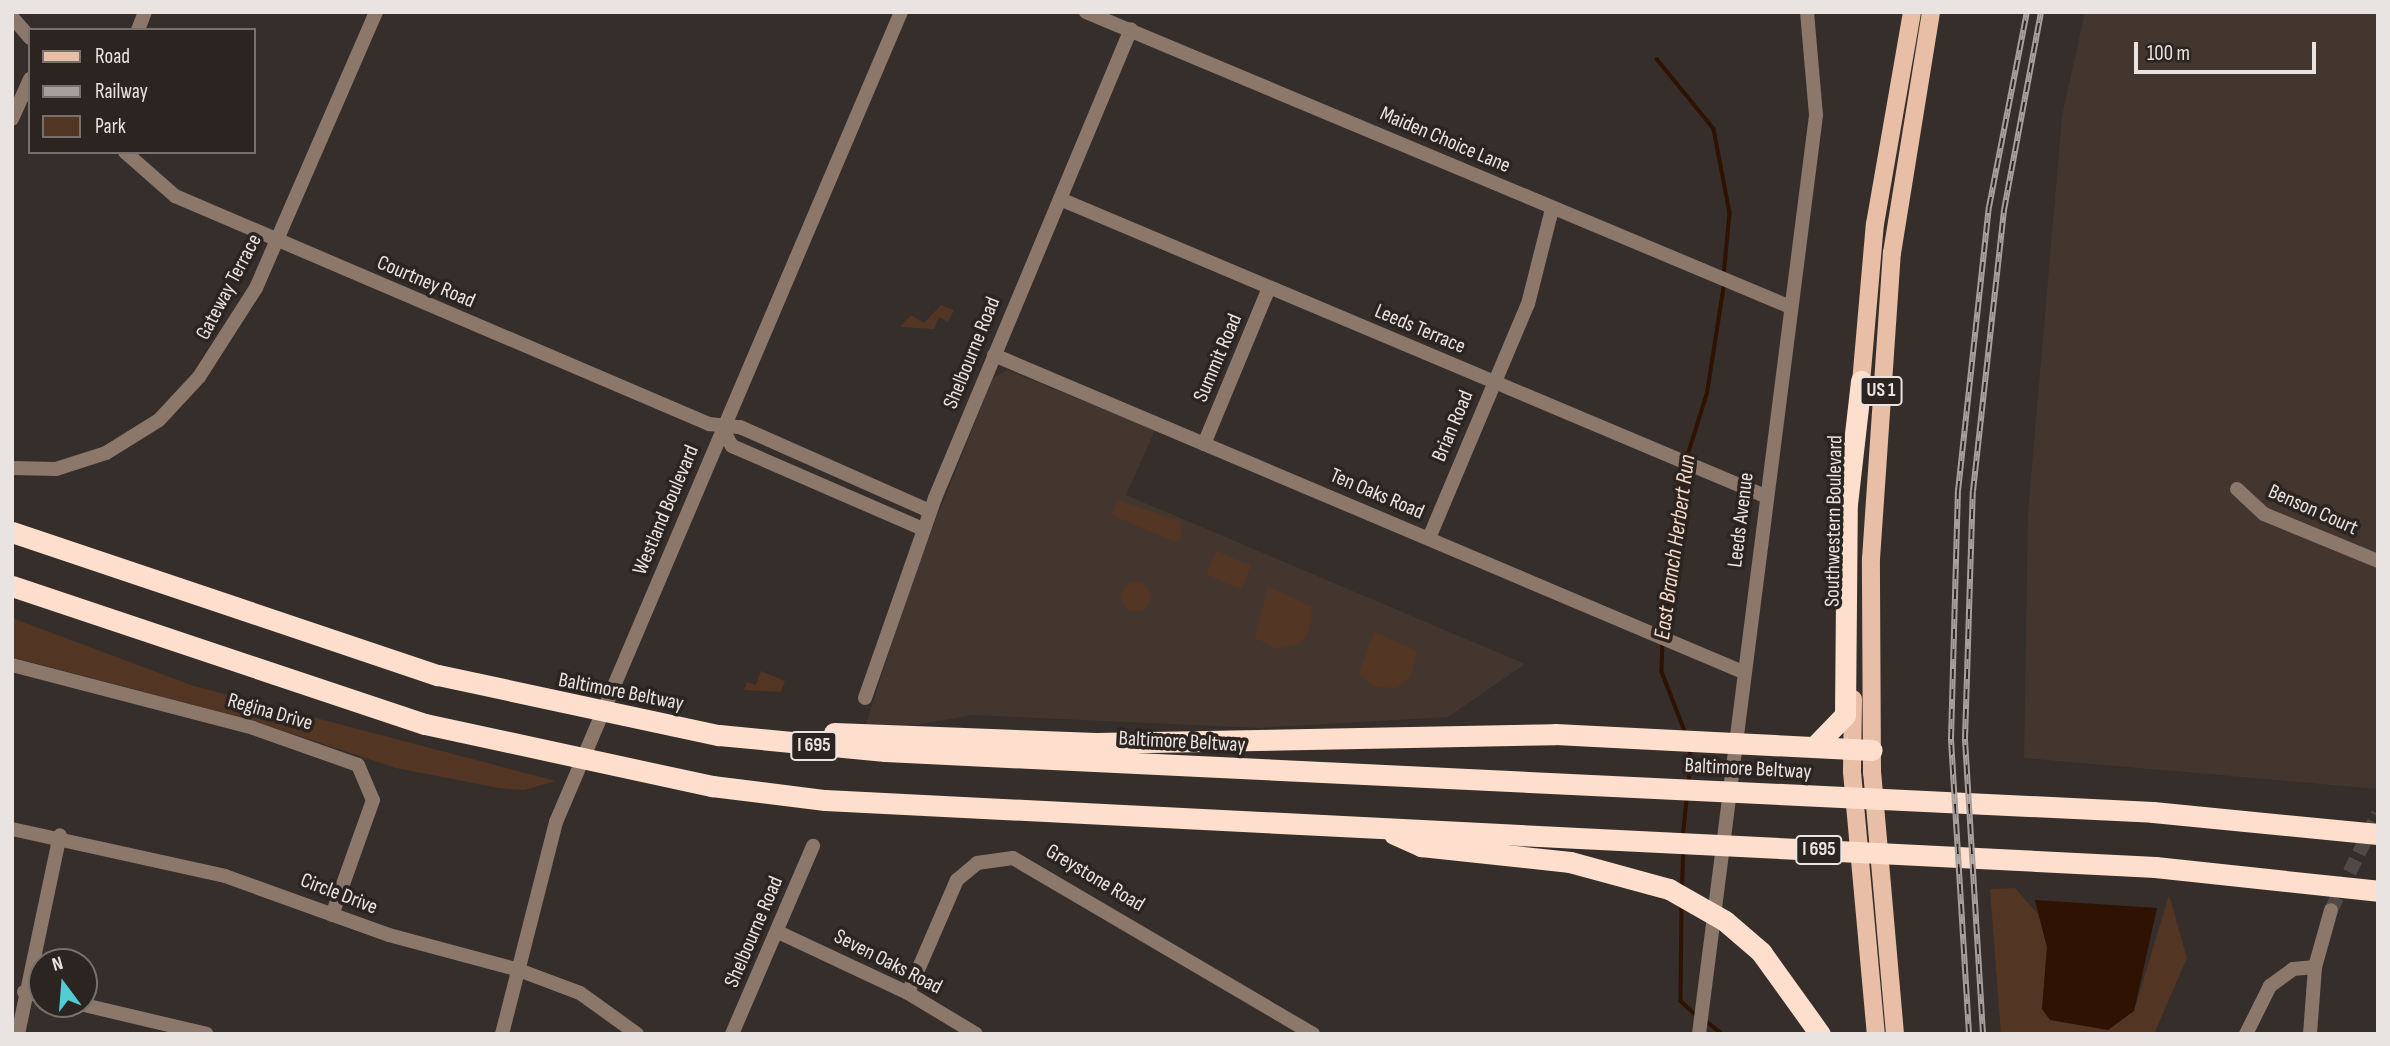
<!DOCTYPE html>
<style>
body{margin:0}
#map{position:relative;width:2390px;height:1046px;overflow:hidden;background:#352e2a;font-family:"Sofia Sans Condensed",sans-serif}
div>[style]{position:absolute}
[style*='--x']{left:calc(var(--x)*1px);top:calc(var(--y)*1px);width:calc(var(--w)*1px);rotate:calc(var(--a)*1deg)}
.built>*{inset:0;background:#43362f}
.green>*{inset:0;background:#533524;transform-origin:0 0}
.round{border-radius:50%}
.water>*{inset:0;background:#2f1201}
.stream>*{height:3.5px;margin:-1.75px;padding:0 1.75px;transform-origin:1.75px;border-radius:1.75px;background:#2f1201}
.tertiary-tunnel>*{height:14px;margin-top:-7px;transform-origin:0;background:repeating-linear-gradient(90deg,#504945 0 14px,transparent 0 21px)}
.minor>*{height:14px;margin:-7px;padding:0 7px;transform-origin:7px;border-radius:7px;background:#8c776b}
.tertiary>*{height:14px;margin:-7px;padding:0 7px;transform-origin:7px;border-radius:7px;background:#8c776b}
.primary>*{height:18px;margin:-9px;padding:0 9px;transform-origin:9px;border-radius:9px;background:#e9bea6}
.motorway>*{height:21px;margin:-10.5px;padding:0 10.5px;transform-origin:10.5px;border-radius:10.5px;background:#fedfce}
.rail>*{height:6px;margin-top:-3px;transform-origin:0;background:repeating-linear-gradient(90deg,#2b2420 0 10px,#a6a09d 0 20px);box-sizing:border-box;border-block:2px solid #a6a09d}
span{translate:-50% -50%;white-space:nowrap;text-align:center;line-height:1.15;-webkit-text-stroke:7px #2b2420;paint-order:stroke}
.shield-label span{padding:2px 5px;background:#2b2420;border:2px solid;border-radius:5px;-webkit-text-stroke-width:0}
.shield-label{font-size:19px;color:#e9e4e1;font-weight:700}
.street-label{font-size:21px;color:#e9e4e1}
.water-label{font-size:23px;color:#f6d9c8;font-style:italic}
.frame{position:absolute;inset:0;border:14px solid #e9e4e1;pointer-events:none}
.legend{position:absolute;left:28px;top:28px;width:228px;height:126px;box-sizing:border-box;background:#2b2420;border:2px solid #77716d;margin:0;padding:9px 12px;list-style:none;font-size:21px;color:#e9e4e1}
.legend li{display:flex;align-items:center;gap:14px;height:35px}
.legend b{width:35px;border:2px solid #77716d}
.north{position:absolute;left:28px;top:948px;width:70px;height:70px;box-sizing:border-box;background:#2b2420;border:2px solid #77716d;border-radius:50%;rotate:344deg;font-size:19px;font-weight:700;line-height:28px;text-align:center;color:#e9e4e1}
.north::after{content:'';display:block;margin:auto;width:24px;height:32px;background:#51ccd3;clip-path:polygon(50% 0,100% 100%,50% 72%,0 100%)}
.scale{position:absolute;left:2134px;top:42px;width:182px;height:32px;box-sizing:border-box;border:4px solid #e9e4e1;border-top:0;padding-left:9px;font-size:21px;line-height:24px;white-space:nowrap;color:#e9e4e1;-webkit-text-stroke:5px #2b2420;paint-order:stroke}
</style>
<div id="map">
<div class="built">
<div style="clip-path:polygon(2085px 12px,2378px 12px,2378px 789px,2024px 758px,2028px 512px,2062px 116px)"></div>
<div style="clip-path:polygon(1007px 370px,1155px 430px,1126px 495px,1525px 664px,1448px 717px,1259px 728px,972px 715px,916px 725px,866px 724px,915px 571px,993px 378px)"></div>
</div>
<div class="green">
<div style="clip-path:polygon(941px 305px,954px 310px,948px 322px,939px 317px,934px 329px,900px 327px,911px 315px,924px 323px)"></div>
<div style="clip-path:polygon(1118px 500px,1180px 521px,1182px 537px,1175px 542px,1111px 515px)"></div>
<div style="left:1216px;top:551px;width:38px;height:26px;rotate:22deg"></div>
<div class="round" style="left:1121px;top:582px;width:30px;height:30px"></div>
<div style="clip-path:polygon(1268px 586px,1312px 607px,1310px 630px,1300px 643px,1277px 649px,1255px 638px)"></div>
<div style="clip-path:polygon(12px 618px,194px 686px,556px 781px,524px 790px,499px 788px,396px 768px,251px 720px,12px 657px)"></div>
<div style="clip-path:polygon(1374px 632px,1417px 651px,1411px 675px,1397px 688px,1375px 687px,1358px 674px)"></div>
<div style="clip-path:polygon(761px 671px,785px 681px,781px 692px,744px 690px,747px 682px,756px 685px)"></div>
<div style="clip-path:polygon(2015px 888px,2038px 914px,2047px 947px,2042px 1009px,2134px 1011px,2169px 895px,2187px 958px,2154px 1034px,2001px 1034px,1990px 889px)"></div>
</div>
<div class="water">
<div style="clip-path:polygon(2035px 900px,2157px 908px,2134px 1011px,2108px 1030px,2050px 1020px,2042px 1009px,2047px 947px)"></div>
</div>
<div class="stream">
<div style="--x:1657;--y:59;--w:90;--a:50.8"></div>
<div style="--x:1714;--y:129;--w:86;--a:79.2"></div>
<div style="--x:1730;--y:213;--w:63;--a:95.4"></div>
<div style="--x:1687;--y:457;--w:67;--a:-72.6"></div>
<div style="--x:1707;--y:393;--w:110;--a:-81.1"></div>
<div style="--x:1664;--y:634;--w:167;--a:-82.5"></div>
<div style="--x:1663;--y:641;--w:31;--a:92"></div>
<div style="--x:1662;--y:672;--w:66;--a:68.8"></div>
<div style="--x:1689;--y:782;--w:34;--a:-88"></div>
<div style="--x:1683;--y:834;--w:37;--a:-84"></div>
<div style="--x:1682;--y:887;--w:38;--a:-88"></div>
<div style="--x:1682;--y:905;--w:96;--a:90.6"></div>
<div style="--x:1681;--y:1001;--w:23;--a:43"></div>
<div style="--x:1705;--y:1020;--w:22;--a:39"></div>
</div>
<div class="tertiary-tunnel">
<div style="--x:2331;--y:910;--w:107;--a:-63.9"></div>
</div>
<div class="minor">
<div style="--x:12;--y:17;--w:28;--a:49"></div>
<div style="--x:138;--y:30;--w:19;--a:-69"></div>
<div style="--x:12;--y:119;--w:44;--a:-65.8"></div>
<div style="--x:125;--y:152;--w:67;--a:41.3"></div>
<div style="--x:175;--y:196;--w:581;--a:23.12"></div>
<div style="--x:709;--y:424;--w:31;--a:6"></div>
<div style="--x:740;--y:427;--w:208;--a:23.9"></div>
<div style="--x:1060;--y:199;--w:765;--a:22.84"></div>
<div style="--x:994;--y:355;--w:813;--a:22.94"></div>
<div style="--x:723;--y:430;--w:18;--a:61"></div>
<div style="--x:732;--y:446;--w:208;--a:23.5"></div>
<div style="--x:1204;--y:444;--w:169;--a:-67.4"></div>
<div style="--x:12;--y:468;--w:44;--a:1.3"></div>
<div style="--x:56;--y:469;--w:52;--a:-17.7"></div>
<div style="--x:106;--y:453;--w:62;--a:-31.9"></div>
<div style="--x:159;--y:420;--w:59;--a:-47.1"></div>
<div style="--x:199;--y:377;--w:106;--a:-57.4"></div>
<div style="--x:256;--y:288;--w:301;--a:-66.5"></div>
<div style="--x:2237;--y:489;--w:37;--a:43"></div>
<div style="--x:2264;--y:514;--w:123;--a:22.4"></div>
<div style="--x:1429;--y:538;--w:254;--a:-67.1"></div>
<div style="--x:1528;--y:304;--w:98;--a:-75.8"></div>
<div style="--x:12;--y:665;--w:249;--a:14.6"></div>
<div style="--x:253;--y:728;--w:111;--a:19.4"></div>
<div style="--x:358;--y:765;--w:38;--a:67"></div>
<div style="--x:373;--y:800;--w:122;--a:109.6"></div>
<div style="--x:865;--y:698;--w:212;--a:-70.7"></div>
<div style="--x:935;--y:498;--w:508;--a:-67.32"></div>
<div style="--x:12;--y:829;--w:218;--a:12.4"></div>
<div style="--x:225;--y:876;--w:174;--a:19.8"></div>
<div style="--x:389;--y:935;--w:131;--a:15"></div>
<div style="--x:516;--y:969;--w:68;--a:20.6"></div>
<div style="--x:580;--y:993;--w:70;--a:35.7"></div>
<div style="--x:778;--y:932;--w:144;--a:25.1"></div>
<div style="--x:908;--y:993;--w:79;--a:31.1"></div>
<div style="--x:24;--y:992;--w:18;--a:13"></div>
<div style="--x:908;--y:993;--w:123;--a:-66.6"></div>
<div style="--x:957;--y:880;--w:26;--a:-40"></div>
<div style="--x:977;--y:863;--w:36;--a:-8"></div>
<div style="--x:1013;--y:858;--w:348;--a:30.4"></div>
<div style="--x:80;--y:1004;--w:130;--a:13.3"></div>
<div style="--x:18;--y:1034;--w:203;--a:-78.1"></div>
<div style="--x:732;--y:1034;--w:205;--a:-66.7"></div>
<div style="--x:2246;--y:1034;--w:54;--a:-63.4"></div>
<div style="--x:2270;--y:986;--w:29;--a:-36"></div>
<div style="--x:2293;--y:969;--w:22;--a:-5"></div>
</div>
<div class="tertiary">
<div style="--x:1086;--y:12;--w:761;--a:22.72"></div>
<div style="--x:502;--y:1034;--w:219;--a:-75.7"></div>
<div style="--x:556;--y:822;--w:880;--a:-66.93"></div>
<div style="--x:1699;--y:1034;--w:926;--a:-82.74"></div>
<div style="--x:1816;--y:115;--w:103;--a:-95"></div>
<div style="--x:2310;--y:1034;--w:67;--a:-85.7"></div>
<div style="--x:2315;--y:967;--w:59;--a:-74.3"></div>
</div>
<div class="primary">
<div style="--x:1860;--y:394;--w:171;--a:-85"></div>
<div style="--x:1875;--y:224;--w:215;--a:-80.1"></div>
<div style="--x:1853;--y:699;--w:73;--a:90.8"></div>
<div style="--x:1852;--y:772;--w:263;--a:84.8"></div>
<div style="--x:1895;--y:1034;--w:262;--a:-95"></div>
<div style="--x:1872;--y:773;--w:214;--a:-90.3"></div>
<div style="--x:1871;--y:559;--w:307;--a:-86.1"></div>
<div style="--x:1892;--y:253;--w:244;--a:-80.8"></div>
</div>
<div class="motorway">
<div style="--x:12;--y:532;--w:449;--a:18.6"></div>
<div style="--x:438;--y:675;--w:287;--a:12.1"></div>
<div style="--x:719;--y:735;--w:167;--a:5.5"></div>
<div style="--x:885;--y:751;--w:1269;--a:2.75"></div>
<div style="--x:2153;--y:812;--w:226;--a:5.6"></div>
<div style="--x:12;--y:586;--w:435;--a:18.5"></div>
<div style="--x:425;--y:724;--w:294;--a:12.2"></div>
<div style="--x:712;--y:786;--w:114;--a:7.1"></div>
<div style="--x:825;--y:800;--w:1332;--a:2.88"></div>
<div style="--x:2155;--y:867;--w:224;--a:6.1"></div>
<div style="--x:834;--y:733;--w:262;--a:2.2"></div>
<div style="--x:1096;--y:743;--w:459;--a:-1.1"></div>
<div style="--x:1555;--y:734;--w:317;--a:2.9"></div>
<div style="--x:1815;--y:746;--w:43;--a:-45.9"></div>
<div style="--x:1845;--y:715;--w:211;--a:-89.5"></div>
<div style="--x:1847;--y:504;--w:124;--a:-83.5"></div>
<div style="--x:1394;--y:834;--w:30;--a:24"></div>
<div style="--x:1421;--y:846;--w:150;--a:6.1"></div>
<div style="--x:1570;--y:862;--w:103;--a:15.3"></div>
<div style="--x:1669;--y:889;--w:64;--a:29.7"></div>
<div style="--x:1725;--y:921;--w:48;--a:40.7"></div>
<div style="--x:1761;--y:952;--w:101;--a:54.3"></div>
</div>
<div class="rail">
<div style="--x:1969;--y:1034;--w:296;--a:-93.5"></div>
<div style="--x:1951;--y:739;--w:248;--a:-88.4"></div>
<div style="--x:1958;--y:491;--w:286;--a:-83.8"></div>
<div style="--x:1989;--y:207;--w:199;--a:-79"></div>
<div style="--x:1983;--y:1034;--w:296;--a:-93.5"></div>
<div style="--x:1965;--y:739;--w:248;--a:-88.2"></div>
<div style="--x:1973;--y:491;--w:283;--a:-83.7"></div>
<div style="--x:2004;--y:210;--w:201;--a:-79.4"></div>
</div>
<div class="shield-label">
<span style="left:1881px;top:391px">US 1</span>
<span style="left:814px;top:746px">I 695</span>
<span style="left:1819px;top:850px">I 695</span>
</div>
<div class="street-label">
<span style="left:1445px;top:140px;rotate:23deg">Maiden Choice Lane</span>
<span style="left:426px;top:282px;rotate:23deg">Courtney Road</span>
<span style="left:229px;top:287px;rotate:-62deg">Gateway Terrace</span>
<span style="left:1420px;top:329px;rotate:23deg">Leeds Terrace</span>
<span style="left:972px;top:353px;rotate:-68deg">Shelbourne Road</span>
<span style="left:1218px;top:358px;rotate:-67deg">Summit Road</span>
<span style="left:1453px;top:426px;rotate:-67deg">Brian Road</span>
<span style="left:1377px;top:494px;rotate:23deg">Ten Oaks Road</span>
<span style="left:666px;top:510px;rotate:-67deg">Westland Boulevard</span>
<span style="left:2313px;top:510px;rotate:24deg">Benson Court</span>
<span style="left:1741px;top:520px;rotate:-83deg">Leeds Avenue</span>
<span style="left:1834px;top:521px;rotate:-89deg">Southwestern Boulevard</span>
<span style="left:621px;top:692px;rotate:11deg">Baltimore Beltway</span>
<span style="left:270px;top:712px;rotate:16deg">Regina Drive</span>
<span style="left:1182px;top:742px;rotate:3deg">Baltimore Beltway</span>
<span style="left:1748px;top:769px;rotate:3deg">Baltimore Beltway</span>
<span style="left:1095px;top:878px;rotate:31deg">Greystone Road</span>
<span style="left:339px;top:894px;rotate:21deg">Circle Drive</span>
<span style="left:754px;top:932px;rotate:-67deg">Shelbourne Road</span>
<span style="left:888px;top:962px;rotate:27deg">Seven Oaks Road</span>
</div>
<div class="water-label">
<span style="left:1675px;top:547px;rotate:-82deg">East Branch Herbert Run</span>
</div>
<div class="frame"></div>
<ul class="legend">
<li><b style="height:9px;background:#e9bea6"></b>Road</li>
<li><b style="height:9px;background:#a6a09d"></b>Railway</li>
<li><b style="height:19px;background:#533524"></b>Park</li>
</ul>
<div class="north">N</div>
<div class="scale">100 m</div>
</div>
